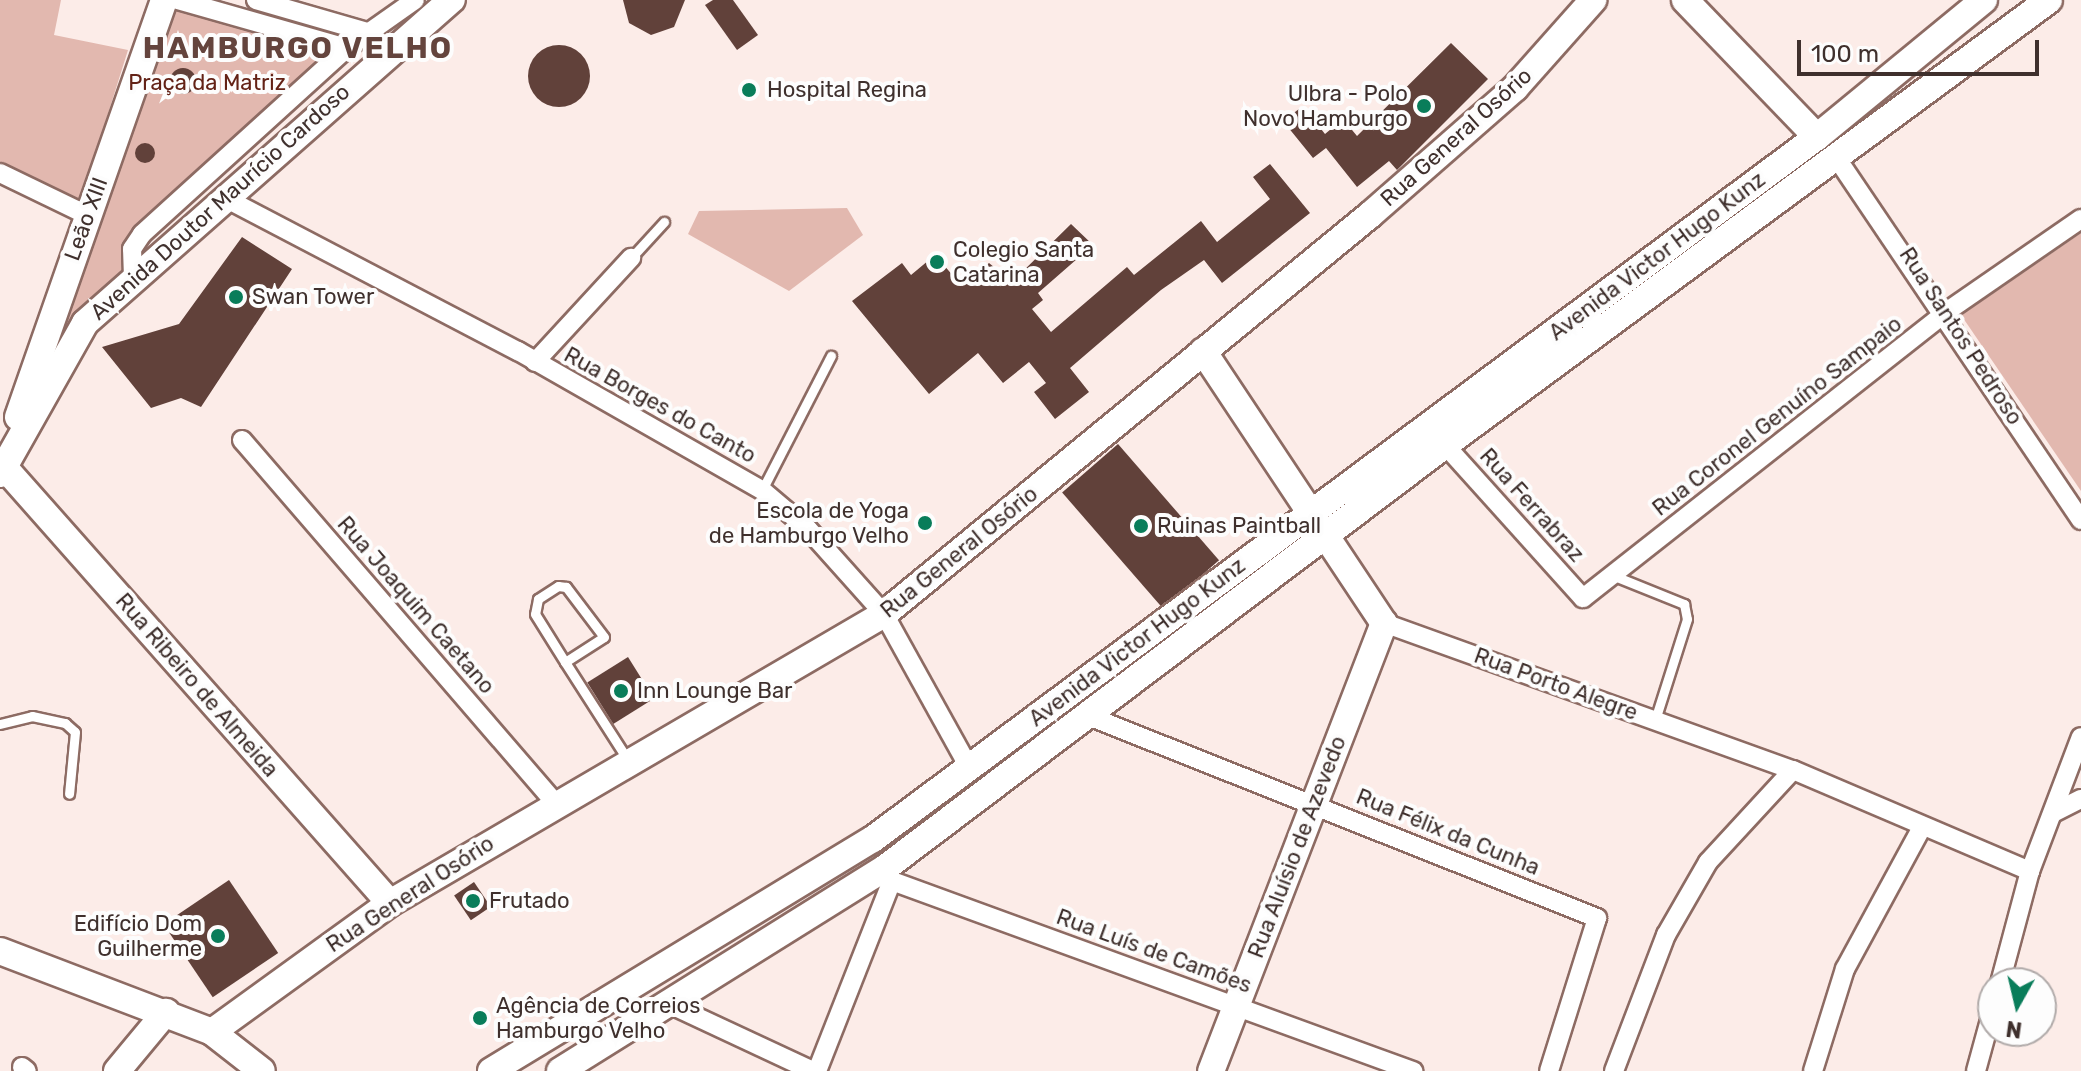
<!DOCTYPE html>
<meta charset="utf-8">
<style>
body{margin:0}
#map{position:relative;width:2081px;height:1071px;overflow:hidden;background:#fcece8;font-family:Rubik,sans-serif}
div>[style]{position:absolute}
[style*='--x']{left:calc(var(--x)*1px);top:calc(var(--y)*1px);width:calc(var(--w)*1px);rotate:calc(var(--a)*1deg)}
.green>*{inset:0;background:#e2b8af}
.building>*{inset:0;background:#61413a;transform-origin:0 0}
.round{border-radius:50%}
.roads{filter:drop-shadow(2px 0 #8d6b63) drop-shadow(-2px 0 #8d6b63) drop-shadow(0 2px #8d6b63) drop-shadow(0 -2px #8d6b63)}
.lane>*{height:9px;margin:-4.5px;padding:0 4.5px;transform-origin:4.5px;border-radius:4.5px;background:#fff}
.street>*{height:18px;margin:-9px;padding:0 9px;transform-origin:9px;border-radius:9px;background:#fff}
.secondary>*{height:26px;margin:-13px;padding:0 13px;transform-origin:13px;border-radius:13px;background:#fff}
.dots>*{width:22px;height:22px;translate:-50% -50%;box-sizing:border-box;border:4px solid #fdfdfd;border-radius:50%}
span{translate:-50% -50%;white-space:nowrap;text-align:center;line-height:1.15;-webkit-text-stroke:8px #fdfdfd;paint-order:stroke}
.park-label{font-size:22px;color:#632216}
.poi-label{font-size:22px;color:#3f302d}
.left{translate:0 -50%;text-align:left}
.right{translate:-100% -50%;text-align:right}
.street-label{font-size:22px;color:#3f302d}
.district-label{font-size:30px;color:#64443d;font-weight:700;letter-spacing:2px}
.north{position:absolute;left:1977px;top:967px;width:80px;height:80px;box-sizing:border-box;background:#fdfdfd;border:2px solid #b1abaa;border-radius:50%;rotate:188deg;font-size:22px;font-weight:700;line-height:32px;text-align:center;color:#3f302d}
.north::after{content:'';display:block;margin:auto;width:28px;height:36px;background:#097d5a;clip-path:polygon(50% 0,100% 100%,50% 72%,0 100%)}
.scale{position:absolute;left:1797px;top:40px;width:242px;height:36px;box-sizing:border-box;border:4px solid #3f302d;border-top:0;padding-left:10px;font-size:24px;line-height:28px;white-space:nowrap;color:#3f302d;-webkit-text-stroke:6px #fdfdfd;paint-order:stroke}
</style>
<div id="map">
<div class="green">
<div style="clip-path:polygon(0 0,61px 0,54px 35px,128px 50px,80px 203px,0 164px)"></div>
<div style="clip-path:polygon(167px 2px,339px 50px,140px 232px,131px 277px,48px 355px)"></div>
<div style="clip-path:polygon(847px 208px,863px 235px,789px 291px,688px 234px,699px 211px)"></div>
<div style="clip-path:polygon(2081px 233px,2081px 491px,1961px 315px)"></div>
</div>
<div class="building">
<div style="clip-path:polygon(623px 0,685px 0,674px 27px,651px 35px,629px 23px)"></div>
<div style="clip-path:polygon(713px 0,733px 0,758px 35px,737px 50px,705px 5px)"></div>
<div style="clip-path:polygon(1451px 43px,1488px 79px,1397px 170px,1389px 161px,1357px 187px,1326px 148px,1313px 158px,1283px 121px,1303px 106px,1325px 134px,1343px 119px,1357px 136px)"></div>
<div class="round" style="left:528px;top:45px;width:62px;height:62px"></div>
<div class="round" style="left:170px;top:68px;width:26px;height:26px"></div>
<div class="round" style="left:135px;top:143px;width:20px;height:20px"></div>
<div style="clip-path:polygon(1270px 164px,1310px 213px,1222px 283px,1204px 260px,1161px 290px,1070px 368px,1089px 392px,1055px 419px,1034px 392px,1046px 383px,1029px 362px,1003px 383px,978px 353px,929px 394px,852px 301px,902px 263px,911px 275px,935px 255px,962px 286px,989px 263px,1012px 282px,1071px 224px,1093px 245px,1038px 293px,1043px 300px,1032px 309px,1051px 332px,1127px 267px,1134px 275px,1201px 221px,1217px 242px,1270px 199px,1253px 177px)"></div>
<div style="clip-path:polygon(242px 237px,292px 269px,201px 407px,181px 398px,151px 408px,102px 347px,179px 324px)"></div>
<div style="left:1118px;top:444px;width:154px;height:74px;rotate:49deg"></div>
<div style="left:628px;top:657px;width:49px;height:48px;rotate:58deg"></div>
<div style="left:229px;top:880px;width:88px;height:79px;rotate:56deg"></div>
<div style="left:474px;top:882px;width:30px;height:24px;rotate:56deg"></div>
</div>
<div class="roads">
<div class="lane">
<div style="--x:631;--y:258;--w:49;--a:-47.5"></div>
<div style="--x:762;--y:490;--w:151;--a:-62.8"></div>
<div style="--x:1612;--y:575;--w:78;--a:21.9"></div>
<div style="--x:1684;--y:604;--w:15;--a:79"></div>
<div style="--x:1687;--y:619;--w:106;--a:107.6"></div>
<div style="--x:565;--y:662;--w:46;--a:-32.7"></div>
<div style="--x:604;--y:637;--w:63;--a:-127.2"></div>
<div style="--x:566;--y:587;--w:8;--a:-173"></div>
<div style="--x:558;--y:586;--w:24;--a:147"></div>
<div style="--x:538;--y:599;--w:15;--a:101"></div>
<div style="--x:535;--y:614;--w:57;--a:58"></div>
<div style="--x:565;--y:662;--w:117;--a:57.3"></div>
<div style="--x:0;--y:724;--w:33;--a:-14"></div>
<div style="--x:32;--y:716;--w:34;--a:12"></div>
<div style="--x:65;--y:723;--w:13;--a:42"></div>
<div style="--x:75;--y:732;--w:62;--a:95.5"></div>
</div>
<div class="street">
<div style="--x:178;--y:0;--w:176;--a:15.9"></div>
<div style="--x:256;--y:0;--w:119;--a:16.1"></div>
<div style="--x:1836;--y:157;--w:438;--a:56"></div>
<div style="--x:0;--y:173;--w:97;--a:25.8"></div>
<div style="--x:223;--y:197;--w:333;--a:27.6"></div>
<div style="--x:518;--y:351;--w:281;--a:29.7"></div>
<div style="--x:762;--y:490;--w:60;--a:40.3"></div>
<div style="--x:808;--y:529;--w:114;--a:48.2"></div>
<div style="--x:884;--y:614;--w:177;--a:61"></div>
<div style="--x:133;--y:277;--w:28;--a:-92"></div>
<div style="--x:132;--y:249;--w:18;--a:-56"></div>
<div style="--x:142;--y:234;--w:277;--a:-42.2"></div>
<div style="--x:347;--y:48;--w:83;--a:-35.2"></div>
<div style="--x:535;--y:362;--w:142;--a:-47.3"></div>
<div style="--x:242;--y:440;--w:478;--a:49.2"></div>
<div style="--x:1445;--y:445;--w:206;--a:48"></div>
<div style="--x:1583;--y:598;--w:462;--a:-38.2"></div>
<div style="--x:1946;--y:312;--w:164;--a:-34.6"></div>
<div style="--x:1384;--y:623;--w:435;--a:19.8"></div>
<div style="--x:1793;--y:770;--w:258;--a:23.1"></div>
<div style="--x:1086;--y:715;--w:550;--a:21.67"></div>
<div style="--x:1597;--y:918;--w:160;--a:107.4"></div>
<div style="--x:2053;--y:813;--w:31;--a:-27"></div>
<div style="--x:885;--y:868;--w:15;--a:62"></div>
<div style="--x:892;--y:881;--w:555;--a:20.04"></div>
<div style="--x:2000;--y:983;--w:116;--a:-75"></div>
<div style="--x:2030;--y:871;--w:143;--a:-69.2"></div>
<div style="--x:669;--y:1004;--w:159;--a:25"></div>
<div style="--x:22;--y:1067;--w:6;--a:39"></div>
<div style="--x:817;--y:1071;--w:204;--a:-68.5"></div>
<div style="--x:1614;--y:1071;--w:146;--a:-69.1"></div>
<div style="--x:1666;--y:935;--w:84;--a:-60.1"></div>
<div style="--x:1708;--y:862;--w:125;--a:-47.3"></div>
<div style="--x:1813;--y:1071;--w:107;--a:-72.6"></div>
<div style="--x:1845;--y:969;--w:162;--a:-61.5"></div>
<div style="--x:1976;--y:1071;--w:64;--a:-74.7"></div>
</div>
<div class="secondary">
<div style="--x:1685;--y:0;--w:190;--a:46.1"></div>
<div style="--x:1203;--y:351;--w:327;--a:56.4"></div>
<div style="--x:1384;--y:623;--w:480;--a:111.1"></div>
<div style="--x:18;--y:417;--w:442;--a:-70.7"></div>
<div style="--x:4;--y:467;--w:582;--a:48.48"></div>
<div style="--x:0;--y:474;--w:173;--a:-60.6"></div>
<div style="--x:85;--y:323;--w:489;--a:-41.4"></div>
<div style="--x:0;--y:951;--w:227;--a:20.9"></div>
<div style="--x:212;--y:1032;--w:63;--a:38"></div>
<div style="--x:212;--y:1032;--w:220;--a:-35.9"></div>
<div style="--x:390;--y:903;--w:572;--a:-30.33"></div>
<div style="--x:884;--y:614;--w:629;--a:-39.39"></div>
<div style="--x:1370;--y:215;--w:193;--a:-41.2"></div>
<div style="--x:1515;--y:88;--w:118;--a:-48.4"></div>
<div style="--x:117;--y:1071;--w:77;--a:-50.3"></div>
<div style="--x:491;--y:1071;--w:447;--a:-31.3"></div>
<div style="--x:873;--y:839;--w:1176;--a:-36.64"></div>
<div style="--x:1817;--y:137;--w:216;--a:-39.4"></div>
<div style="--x:560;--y:1071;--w:383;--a:-32"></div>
<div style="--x:885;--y:868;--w:702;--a:-37.07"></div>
<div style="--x:1445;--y:445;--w:750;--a:-36.38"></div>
</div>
</div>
<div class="dots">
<div style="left:749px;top:90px;background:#097d5a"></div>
<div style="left:1424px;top:106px;background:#097d5a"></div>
<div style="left:937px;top:262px;background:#097d5a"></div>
<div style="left:236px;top:297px;background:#097d5a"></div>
<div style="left:925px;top:523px;background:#097d5a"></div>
<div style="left:1141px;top:526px;background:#097d5a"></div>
<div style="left:621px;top:691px;background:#097d5a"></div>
<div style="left:473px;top:901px;background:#097d5a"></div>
<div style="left:218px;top:936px;background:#097d5a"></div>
<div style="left:480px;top:1018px;background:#097d5a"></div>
</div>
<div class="park-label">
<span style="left:207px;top:83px">Praça da Matriz</span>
</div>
<div class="poi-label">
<span class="left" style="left:767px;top:90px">Hospital Regina</span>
<span class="right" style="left:1408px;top:106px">Ulbra - Polo<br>Novo Hamburgo</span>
<span class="left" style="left:953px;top:262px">Colegio Santa<br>Catarina</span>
<span class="left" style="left:252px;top:297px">Swan Tower</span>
<span class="right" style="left:909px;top:523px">Escola de Yoga<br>de Hamburgo Velho</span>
<span class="left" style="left:1157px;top:526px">Ruinas Paintball</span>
<span class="left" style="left:637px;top:691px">Inn Lounge Bar</span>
<span class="left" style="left:489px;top:901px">Frutado</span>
<span class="right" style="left:202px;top:936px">Edifício Dom<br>Guilherme</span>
<span class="left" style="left:496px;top:1018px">Agência de Correios<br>Hamburgo Velho</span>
</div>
<div class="street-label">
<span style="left:1456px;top:137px;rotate:-42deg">Rua General Osório</span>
<span style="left:220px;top:202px;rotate:-42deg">Avenida Doutor Maurício Cardoso</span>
<span style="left:86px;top:219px;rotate:-70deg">Leão XIII</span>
<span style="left:1657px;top:256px;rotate:-37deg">Avenida Victor Hugo Kunz</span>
<span style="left:1961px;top:336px;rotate:57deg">Rua Santos Pedroso</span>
<span style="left:660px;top:405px;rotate:29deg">Rua Borges do Canto</span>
<span style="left:1777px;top:416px;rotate:-38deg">Rua Coronel Genuíno Sampaio</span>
<span style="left:1532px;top:505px;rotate:48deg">Rua Ferrabraz</span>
<span style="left:959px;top:552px;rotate:-39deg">Rua General Osório</span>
<span style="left:416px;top:605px;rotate:49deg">Rua Joaquim Caetano</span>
<span style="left:1137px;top:642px;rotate:-37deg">Avenida Victor Hugo Kunz</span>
<span style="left:1556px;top:684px;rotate:20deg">Rua Porto Alegre</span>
<span style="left:197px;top:685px;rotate:49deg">Rua Ribeiro de Almeida</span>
<span style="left:1448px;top:832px;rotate:22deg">Rua Félix da Cunha</span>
<span style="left:1297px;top:847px;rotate:-69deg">Rua Aluísio de Azevedo</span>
<span style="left:410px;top:894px;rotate:-33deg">Rua General Osório</span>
<span style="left:1154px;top:951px;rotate:20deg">Rua Luís de Camões</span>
</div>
<div class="district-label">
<span style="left:298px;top:48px">HAMBURGO VELHO</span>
</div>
<div class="north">N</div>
<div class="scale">100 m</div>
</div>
